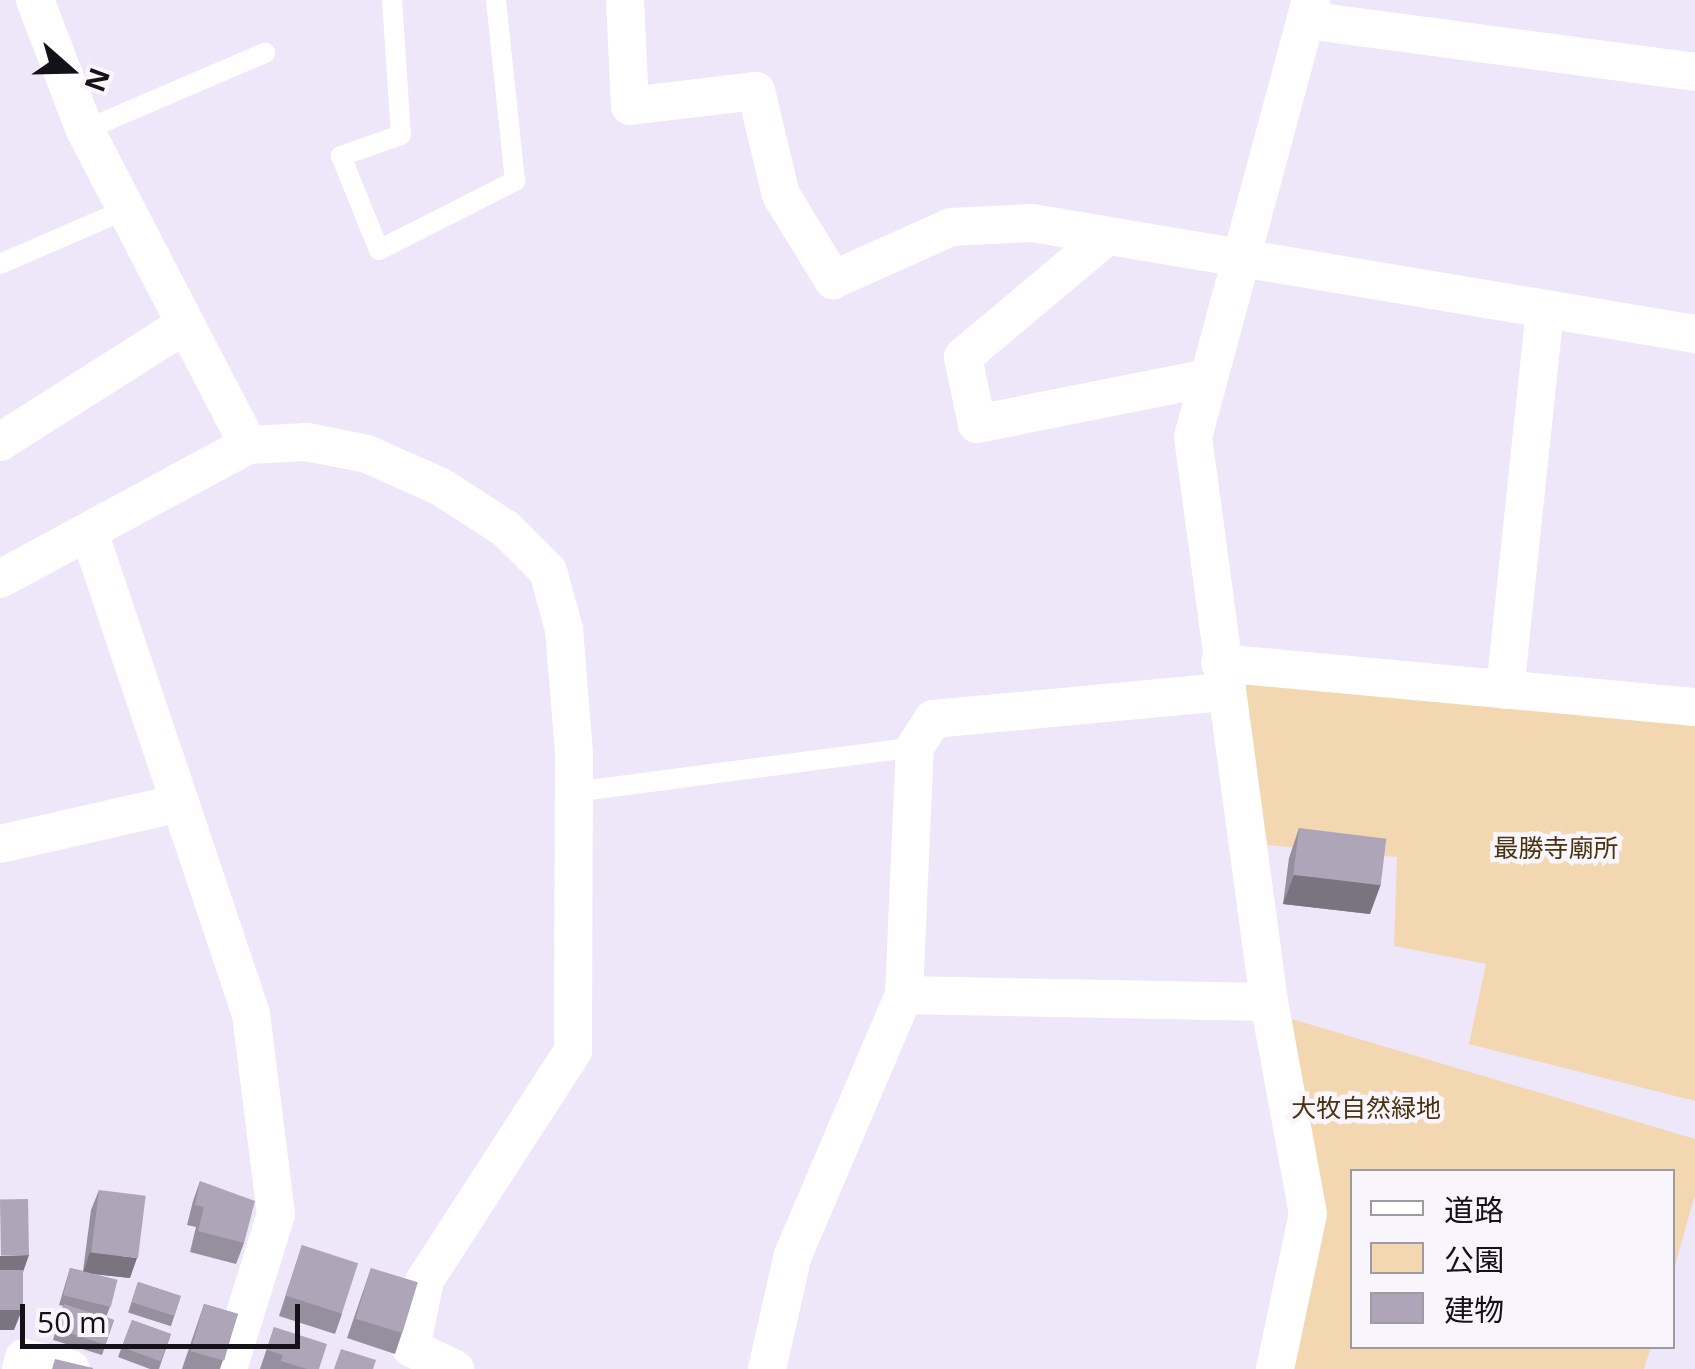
<!DOCTYPE html>
<meta charset="utf-8">
<style>
body{margin:0}
#map{position:relative;width:1695px;height:1369px;overflow:hidden;background:#eee6f9;font-family:"Open Sans","Noto Sans JP",sans-serif}
div>[style]{position:absolute}
[style*='--x']{left:calc(var(--x)*1px);top:calc(var(--y)*1px);width:calc(var(--w)*1px);rotate:calc(var(--a)*1deg)}
.green>*{inset:0;background:#f2d7b0}
.service>*{height:20px;margin:-10px;padding:0 10px;transform-origin:10px;border-radius:10px;background:#fff}
.minor>*{height:38px;margin:-19px;padding:0 19px;transform-origin:19px;border-radius:19px;background:#fff}
.wall>*{inset:0;background:#968f9e;transform-origin:0 0}
.shaded-wall>*{inset:0;background:#7a7481}
.building>*{inset:0;background:#aea6b8;transform-origin:0 0}
span{translate:-50% -50%;white-space:nowrap;text-align:center;line-height:1.15;-webkit-text-stroke:9px #f9f5fd;paint-order:stroke}
.park-label{font-size:25px;color:#49330e}
.legend{position:absolute;left:1350px;top:1169px;width:325px;height:180px;box-sizing:border-box;background:#f9f5fd;border:2px solid #9d9aa1;margin:0;padding:12px 18px;list-style:none;font-size:30px;color:#141118}
.legend li{display:flex;align-items:center;gap:20px;height:50px}
.legend b{width:50px;border:2px solid #9d9aa1}
.north{position:absolute;left:20px;top:20px;width:100px;height:100px;-webkit-text-stroke:8px #f9f5fd;paint-order:stroke;rotate:110deg;font-size:28px;font-weight:700;line-height:40px;text-align:center;color:#141118}
.north::after{content:'';display:block;margin:auto;width:35px;height:45px;background:#141118;clip-path:polygon(50% 0,100% 100%,50% 72%,0 100%)}
.scale{position:absolute;left:20px;top:1304px;width:280px;height:45px;box-sizing:border-box;border:5px solid #141118;border-top:0;padding-left:12px;font-size:30px;line-height:35px;white-space:nowrap;color:#141118;-webkit-text-stroke:8px #f9f5fd;paint-order:stroke}
</style>
<div id="map">
<div class="green">
<div style="clip-path:polygon(1243px 681px,1695px 723px,1695px 1101px,1469px 1044px,1486px 964px,1394px 946px,1397px 857px,1267px 845px)"></div>
<div style="clip-path:polygon(1292px 1019px,1695px 1139px,1695px 1195px,1673px 1272px,1672px 1172px,1352px 1172px,1352px 1346px,1651px 1347px,1644px 1369px,1294px 1369px,1317px 1242px)"></div>
</div>
<div class="service">
<div style="--x:392;--y:0;--w:135;--a:86.2"></div>
<div style="--x:401;--y:135;--w:64;--a:160.7"></div>
<div style="--x:341;--y:156;--w:101;--a:68"></div>
<div style="--x:379;--y:250;--w:153;--a:-26.9"></div>
<div style="--x:515;--y:181;--w:182;--a:-96"></div>
<div style="--x:85;--y:130;--w:196;--a:-23.2"></div>
<div style="--x:0;--y:264;--w:136;--a:-23.4"></div>
<div style="--x:574;--y:792;--w:344;--a:-7.5"></div>
</div>
<div class="minor">
<div style="--x:35;--y:0;--w:139;--a:69"></div>
<div style="--x:85;--y:130;--w:355;--a:62.6"></div>
<div style="--x:625;--y:0;--w:106;--a:87.3"></div>
<div style="--x:630;--y:106;--w:127;--a:-6.8"></div>
<div style="--x:756;--y:91;--w:107;--a:76.5"></div>
<div style="--x:781;--y:195;--w:100;--a:58.5"></div>
<div style="--x:833;--y:280;--w:129;--a:-24.2"></div>
<div style="--x:951;--y:227;--w:81;--a:-2.8"></div>
<div style="--x:1032;--y:223;--w:672;--a:9.5"></div>
<div style="--x:1306;--y:20;--w:392;--a:7.6"></div>
<div style="--x:1107;--y:236;--w:188;--a:140"></div>
<div style="--x:963;--y:357;--w:68;--a:78.2"></div>
<div style="--x:977;--y:424;--w:236;--a:-11.3"></div>
<div style="--x:0;--y:442;--w:220;--a:-32.4"></div>
<div style="--x:89;--y:532;--w:508;--a:71.42"></div>
<div style="--x:251;--y:1014;--w:202;--a:82.9"></div>
<div style="--x:276;--y:1214;--w:162;--a:107.2"></div>
<div style="--x:0;--y:579;--w:282;--a:-28.4"></div>
<div style="--x:248;--y:445;--w:59;--a:-2.9"></div>
<div style="--x:307;--y:442;--w:61;--a:11.3"></div>
<div style="--x:367;--y:454;--w:81;--a:24"></div>
<div style="--x:441;--y:487;--w:77;--a:32.9"></div>
<div style="--x:506;--y:529;--w:59;--a:45"></div>
<div style="--x:548;--y:571;--w:60;--a:74.6"></div>
<div style="--x:564;--y:629;--w:125;--a:85.4"></div>
<div style="--x:574;--y:754;--w:297;--a:90.2"></div>
<div style="--x:573;--y:1051;--w:273;--a:122.9"></div>
<div style="--x:425;--y:1280;--w:69;--a:101.6"></div>
<div style="--x:411;--y:1348;--w:49;--a:25.5"></div>
<div style="--x:1220;--y:663;--w:477;--a:5.3"></div>
<div style="--x:1505;--y:690;--w:383;--a:-84"></div>
<div style="--x:0;--y:844;--w:185;--a:-12.8"></div>
<div style="--x:904;--y:995;--w:365;--a:1.1"></div>
<div style="--x:21;--y:1369;--w:11;--a:-75"></div>
<div style="--x:24;--y:1358;--w:48;--a:13.2"></div>
<div style="--x:767;--y:1369;--w:117;--a:-77.2"></div>
<div style="--x:793;--y:1255;--w:283;--a:-66.9"></div>
<div style="--x:904;--y:995;--w:248;--a:-87.5"></div>
<div style="--x:915;--y:747;--w:33;--a:-57"></div>
<div style="--x:933;--y:719;--w:292;--a:-5.3"></div>
<div style="--x:1275;--y:1369;--w:158;--a:-78"></div>
<div style="--x:1308;--y:1214;--w:216;--a:-100.4"></div>
<div style="--x:1269;--y:1002;--w:570;--a:-97.66"></div>
<div style="--x:1193;--y:437;--w:453;--a:-74.9"></div>
</div>
<div class="wall">
<div style="clip-path:polygon(1299px 828px,1370px 914px,1283px 904px,1289px 858px)"></div>
<div style="clip-path:polygon(200px 1181px,244px 1243px,236px 1264px,190px 1252px,196px 1227px,187px 1225px,193px 1201px)"></div>
<div style="clip-path:polygon(99px 1190px,130px 1278px,94px 1274px,110px 1307px,106px 1317px,114px 1320px,102px 1355px,53px 1340px,63px 1306px,59px 1305px,70px 1268px,83px 1271px,91px 1210px)"></div>
<div style="clip-path:polygon(302px 1245px,342px 1314px,335px 1334px,279px 1316px)"></div>
<div style="clip-path:polygon(371px 1268px,402px 1333px,395px 1354px,347px 1338px)"></div>
<div style="left:138px;top:1282px;width:45px;height:32px;rotate:18deg"></div>
<div style="clip-path:polygon(204px 1304px,238px 1314px,220px 1369px,182px 1369px)"></div>
<div style="clip-path:polygon(132px 1320px,171px 1334px,159px 1369px,150px 1369px,118px 1357px)"></div>
<div style="clip-path:polygon(274px 1327px,319px 1369px,260px 1369px)"></div>
</div>
<div class="shaded-wall">
<div style="clip-path:polygon(1294px 875px,1381px 884px,1370px 914px,1283px 904px)"></div>
<div style="clip-path:polygon(90px 1252px,137px 1258px,130px 1278px,83px 1273px)"></div>
<div style="clip-path:polygon(29px 1255px,22px 1275px,0 1276px,0 1256px)"></div>
<div style="clip-path:polygon(0 1310px,22px 1310px,14px 1330px,0 1330px)"></div>
</div>
<div class="building">
<div style="left:1299px;top:828px;width:88px;height:47px;rotate:7deg"></div>
<div style="clip-path:polygon(200px 1181px,255px 1201px,244px 1243px,198px 1231px,204px 1207px,195px 1205px)"></div>
<div style="left:99px;top:1190px;width:47px;height:63px;rotate:7deg"></div>
<div style="left:28px;top:1199px;width:56px;height:28px;rotate:89deg"></div>
<div style="left:302px;top:1245px;width:59px;height:53px;rotate:18deg"></div>
<div style="left:70px;top:1268px;width:49px;height:28px;rotate:14deg"></div>
<div style="left:371px;top:1268px;width:49px;height:53px;rotate:17deg"></div>
<div style="left:0;top:1270px;width:23px;height:40px"></div>
<div style="left:138px;top:1282px;width:45px;height:21px;rotate:18deg"></div>
<div style="left:64px;top:1304px;width:52px;height:26px;rotate:18deg"></div>
<div style="left:204px;top:1304px;width:35px;height:49px;rotate:16deg"></div>
<div style="left:132px;top:1320px;width:41px;height:29px;rotate:20deg"></div>
<div style="clip-path:polygon(274px 1327px,327px 1344px,319px 1369px,307px 1369px,281px 1361px,283px 1355px,267px 1350px)"></div>
<div style="clip-path:polygon(341px 1349px,376px 1360px,373px 1369px,334px 1369px)"></div>
<div style="clip-path:polygon(55px 1359px,93px 1368px,93px 1369px,52px 1369px)"></div>
</div>
<div class="park-label">
<span style="left:1556px;top:847px">最勝寺廟所</span>
<span style="left:1366px;top:1107px">大牧自然緑地</span>
</div>
<ul class="legend">
<li><b style="height:12px;background:#fff"></b>道路</li>
<li><b style="height:28px;background:#f2d7b0"></b>公園</li>
<li><b style="height:28px;background:#aea6b8"></b>建物</li>
</ul>
<div class="north">N</div>
<div class="scale">50 m</div>
</div>
